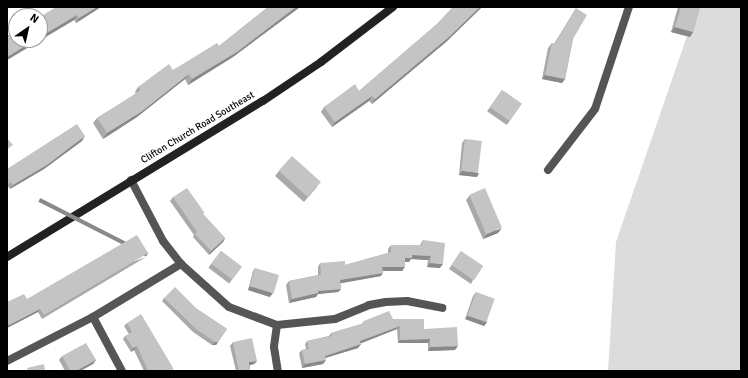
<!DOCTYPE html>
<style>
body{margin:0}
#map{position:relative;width:748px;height:378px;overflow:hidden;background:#fff;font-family:Signika,sans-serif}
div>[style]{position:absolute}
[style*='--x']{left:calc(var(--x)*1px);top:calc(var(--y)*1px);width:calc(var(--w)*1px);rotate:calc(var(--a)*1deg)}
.green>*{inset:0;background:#dcdcdc}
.street>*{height:8px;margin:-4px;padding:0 4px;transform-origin:4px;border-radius:4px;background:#555}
.secondary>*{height:8px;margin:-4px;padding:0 4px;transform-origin:4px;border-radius:4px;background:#222}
.wall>*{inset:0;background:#a9a9a9;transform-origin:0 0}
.shaded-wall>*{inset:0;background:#898989;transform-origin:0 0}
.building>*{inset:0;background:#c4c4c4;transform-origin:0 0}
span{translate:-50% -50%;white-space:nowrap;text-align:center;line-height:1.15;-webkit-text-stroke:3px #fff;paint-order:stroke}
.street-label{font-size:10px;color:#000}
.frame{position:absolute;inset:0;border:8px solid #000;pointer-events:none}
.north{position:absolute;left:8px;top:8px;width:40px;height:40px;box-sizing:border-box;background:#fff;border:1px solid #999;border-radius:50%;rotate:34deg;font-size:11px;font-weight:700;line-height:16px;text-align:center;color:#000}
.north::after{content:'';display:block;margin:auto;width:14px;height:18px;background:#000;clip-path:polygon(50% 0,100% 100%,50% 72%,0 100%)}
</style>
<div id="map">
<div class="green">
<div style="clip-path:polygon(697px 7px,741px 7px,741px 371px,608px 371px,616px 242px)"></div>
</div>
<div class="street">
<div style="--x:548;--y:170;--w:77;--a:-52.4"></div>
<div style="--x:595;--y:109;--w:108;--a:-71.6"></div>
<div style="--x:131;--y:180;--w:69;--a:62.3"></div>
<div style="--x:163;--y:241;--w:29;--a:52"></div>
<div style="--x:181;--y:264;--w:64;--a:41.9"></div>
<div style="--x:229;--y:307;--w:51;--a:20.6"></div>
<div style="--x:277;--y:325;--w:58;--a:-5.9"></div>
<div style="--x:335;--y:319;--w:37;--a:-22"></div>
<div style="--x:369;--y:305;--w:17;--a:-10"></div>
<div style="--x:386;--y:302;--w:21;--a:-3"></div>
<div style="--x:407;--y:301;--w:36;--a:11"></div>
<div style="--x:93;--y:317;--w:61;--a:61.8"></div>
<div style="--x:277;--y:325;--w:22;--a:98"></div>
<div style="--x:274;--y:347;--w:24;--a:81"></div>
<div style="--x:7;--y:361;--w:97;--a:-27.1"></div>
<div style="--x:93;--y:317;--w:103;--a:-31.1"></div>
</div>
<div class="secondary">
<div style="--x:7;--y:257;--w:300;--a:-31.4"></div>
<div style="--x:263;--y:101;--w:70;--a:-33.9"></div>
<div style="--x:321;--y:62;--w:91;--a:-37.4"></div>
</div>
<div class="wall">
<div style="clip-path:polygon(101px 7px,76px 23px,74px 20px,7px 60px,7px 36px,40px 17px)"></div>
<div style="clip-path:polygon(268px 7px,300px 7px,233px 57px,188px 85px,185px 79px,137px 117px,103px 139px,93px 123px,97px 118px,136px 94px,135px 92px,138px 87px,173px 70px,219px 46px)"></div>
<div style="clip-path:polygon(453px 7px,482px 7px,446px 42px,372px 104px,369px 101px,332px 127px,321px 112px,324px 107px,359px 91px,437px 24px)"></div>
<div style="clip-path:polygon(678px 7px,700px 7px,693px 32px,690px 37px,671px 32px)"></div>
<div style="clip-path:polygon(576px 8px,573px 39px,565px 79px,562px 83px,542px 79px,548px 48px,552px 43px,554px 44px)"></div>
<div style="left:502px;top:90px;width:24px;height:26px;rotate:35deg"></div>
<div style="clip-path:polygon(465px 139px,477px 177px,459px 175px,462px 143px)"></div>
<div style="clip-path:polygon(82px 141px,44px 169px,10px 189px,8px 186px,7px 169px)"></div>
<div style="clip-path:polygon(279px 171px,317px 187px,304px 202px,275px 176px)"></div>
<div style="clip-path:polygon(470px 195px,498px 233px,483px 239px,466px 200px)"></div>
<div style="clip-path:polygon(173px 197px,204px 212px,203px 214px,225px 238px,223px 242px,209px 255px,193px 237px,194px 235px,170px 201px)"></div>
<div style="clip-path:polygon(423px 240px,440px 268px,427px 267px,428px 260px,411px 259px,409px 262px,405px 262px,402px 271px,383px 271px,381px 276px,340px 283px,341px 289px,338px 292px,318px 294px,316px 297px,289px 303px,286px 285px,289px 281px,318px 275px,318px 267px,320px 263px,345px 265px,388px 253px,388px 249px,391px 245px,420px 245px)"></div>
<div style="left:221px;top:251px;width:26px;height:21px;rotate:37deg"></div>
<div style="clip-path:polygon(461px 251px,473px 280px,471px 284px,449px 269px)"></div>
<div style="clip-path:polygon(146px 257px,42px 319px,38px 312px,7px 328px,7px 302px,27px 299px)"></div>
<div style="clip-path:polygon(255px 268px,270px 297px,248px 290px,253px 271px)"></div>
<div style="clip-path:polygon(476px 292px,487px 322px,484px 326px,465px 319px,473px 296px)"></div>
<div style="clip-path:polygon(164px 298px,197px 309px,227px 329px,216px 345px,212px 345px,193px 332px,162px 301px)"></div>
<div style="clip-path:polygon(393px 319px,424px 329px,455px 350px,428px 351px,428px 343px,398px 343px,397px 329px,360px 343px,361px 344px,358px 348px,325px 358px,326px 360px,323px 364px,302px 368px,299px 353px,302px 350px,306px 349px,305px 344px,307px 341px,329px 336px,331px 333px,362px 324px,364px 321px)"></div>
<div style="clip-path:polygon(127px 323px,174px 371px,144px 371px,134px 350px,131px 352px,123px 339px,125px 336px,129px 334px,124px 326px)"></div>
<div style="clip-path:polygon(233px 342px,257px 361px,254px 364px,250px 365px,250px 371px,236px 371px,230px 346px)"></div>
<div style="clip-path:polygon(62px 356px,96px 360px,93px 364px,80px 371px,65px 371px,59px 360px)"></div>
</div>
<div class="shaded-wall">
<div style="clip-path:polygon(97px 7px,101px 7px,76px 23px,79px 18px)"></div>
<div style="clip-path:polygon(296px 7px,300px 7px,233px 57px,188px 85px,192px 79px)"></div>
<div style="clip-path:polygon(480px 7px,482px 7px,446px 42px,372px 104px,375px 99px)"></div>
<div style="clip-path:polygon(77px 15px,74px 20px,7px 60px,7px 57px,35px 40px,40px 40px,40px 37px)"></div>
<div style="clip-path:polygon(675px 27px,693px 32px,690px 37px,671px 32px)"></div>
<div style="clip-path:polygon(189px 74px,185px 79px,137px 117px,103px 139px,107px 133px)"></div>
<div style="clip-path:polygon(545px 75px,565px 79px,562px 83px,542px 79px)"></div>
<div style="clip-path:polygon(372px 96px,369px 101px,332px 127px,335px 122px)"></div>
<div style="clip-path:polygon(85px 136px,82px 141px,44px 169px,10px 189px,13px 185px)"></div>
<div style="clip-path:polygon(462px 171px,479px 173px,477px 177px,459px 175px)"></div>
<div style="clip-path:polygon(502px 228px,498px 233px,483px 239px,487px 234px)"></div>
<div style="clip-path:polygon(225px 238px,223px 242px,209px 255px,211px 251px)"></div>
<div style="left:148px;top:253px;width:4px;height:121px;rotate:117deg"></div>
<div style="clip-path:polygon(412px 255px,431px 256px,428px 260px,411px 259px,409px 262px,402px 262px,405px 258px)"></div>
<div style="clip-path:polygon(430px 263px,443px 264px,440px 268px,427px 267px)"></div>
<div style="clip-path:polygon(382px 267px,405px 267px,402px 271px,379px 271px)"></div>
<div style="clip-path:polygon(383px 273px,381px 276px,337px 284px,340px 280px)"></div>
<div style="clip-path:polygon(250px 286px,273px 293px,270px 297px,248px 290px)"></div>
<div style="clip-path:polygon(341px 289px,338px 292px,318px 294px,316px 297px,289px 303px,292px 299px,318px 291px)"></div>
<div style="clip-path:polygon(40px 309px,38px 312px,7px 328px,9px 325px)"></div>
<div style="clip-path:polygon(468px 316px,487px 322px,484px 326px,465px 319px)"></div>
<div style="clip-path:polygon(400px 326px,397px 329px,357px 345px,360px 341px)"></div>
<div style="clip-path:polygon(430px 339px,428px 343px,398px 343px,400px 340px)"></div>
<div style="clip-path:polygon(215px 342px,218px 342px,216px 345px,212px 345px)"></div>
<div style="clip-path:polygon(361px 344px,358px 348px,322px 359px,325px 356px)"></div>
<div style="clip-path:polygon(137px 346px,134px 350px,131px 352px,133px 348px)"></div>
<div style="clip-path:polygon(458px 346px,455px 350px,428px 351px,430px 347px)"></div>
<div style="clip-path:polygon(96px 360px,93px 364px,80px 371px,76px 371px)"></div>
<div style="clip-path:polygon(326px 360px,323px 364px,302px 368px,305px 364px)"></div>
<div style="clip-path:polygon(257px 361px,254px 364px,247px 366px,249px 362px)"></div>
</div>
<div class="building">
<div style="clip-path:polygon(56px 7px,97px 7px,79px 18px,77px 15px,40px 37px,40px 17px)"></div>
<div style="clip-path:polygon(268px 7px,296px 7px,237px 52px,192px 79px,189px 74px,141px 112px,107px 133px,97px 118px,141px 90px,138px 87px,169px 64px,173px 70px,217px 43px,219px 46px)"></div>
<div style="clip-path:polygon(453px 7px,480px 7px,449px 37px,375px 99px,372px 96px,335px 122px,324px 107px,355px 84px,359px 91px,437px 24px)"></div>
<div style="clip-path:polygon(681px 7px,700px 7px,693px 32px,675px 27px)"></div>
<div style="clip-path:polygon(576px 8px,587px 15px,573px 39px,565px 79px,545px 75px,552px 43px,555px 44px)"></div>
<div style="clip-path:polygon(16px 31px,16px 40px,35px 40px,7px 57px,7px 36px)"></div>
<div style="left:502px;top:90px;width:24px;height:21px;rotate:35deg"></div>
<div style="clip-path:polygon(77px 124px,85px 136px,47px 165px,13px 185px,11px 182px,7px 185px,7px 169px)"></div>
<div style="clip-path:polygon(7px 138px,13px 145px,7px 149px)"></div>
<div style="left:465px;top:139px;width:17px;height:32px;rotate:7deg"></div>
<div style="left:292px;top:156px;width:39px;height:20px;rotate:42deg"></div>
<div style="clip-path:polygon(187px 188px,204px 212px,202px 213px,225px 238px,211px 251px,195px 234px,197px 232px,173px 197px)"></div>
<div style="left:485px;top:188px;width:43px;height:17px;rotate:67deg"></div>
<div style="clip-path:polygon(137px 235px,148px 253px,44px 315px,40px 309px,9px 325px,7px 322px,7px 302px,24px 294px,27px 299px)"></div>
<div style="clip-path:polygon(423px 240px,445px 243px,443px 264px,430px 263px,431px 256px,412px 255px,412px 258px,405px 258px,405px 267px,382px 267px,383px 273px,340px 280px,341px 289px,318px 291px,318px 293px,292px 299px,289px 281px,321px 275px,320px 263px,345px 261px,345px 265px,391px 252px,391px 245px,422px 245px)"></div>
<div style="left:221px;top:251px;width:26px;height:16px;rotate:37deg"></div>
<div style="left:461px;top:251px;width:27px;height:17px;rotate:34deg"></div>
<div style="left:255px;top:268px;width:25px;height:19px;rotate:16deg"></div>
<div style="clip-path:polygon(175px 287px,197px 309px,227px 329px,218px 342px,215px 342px,196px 329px,164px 298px)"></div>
<div style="left:476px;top:292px;width:20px;height:25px;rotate:20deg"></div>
<div style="clip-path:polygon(389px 311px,393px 319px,424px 319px,424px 329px,457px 327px,458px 346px,430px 347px,430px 339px,400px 340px,400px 326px,360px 341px,361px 344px,325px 356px,326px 360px,305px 364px,302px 350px,309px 349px,307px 341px,332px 336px,331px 333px,364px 323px,364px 321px)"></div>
<div style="clip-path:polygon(141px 314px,172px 366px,174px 371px,148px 371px,137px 346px,133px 348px,125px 336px,132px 332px,127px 323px)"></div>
<div style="clip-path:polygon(252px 338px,257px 361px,249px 362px,250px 371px,239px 371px,233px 342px)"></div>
<div style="clip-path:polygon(86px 343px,96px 360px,76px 371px,70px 371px,62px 356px)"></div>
<div style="clip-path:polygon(44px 364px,45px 371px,28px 371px,27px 368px)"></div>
</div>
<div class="street-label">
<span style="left:198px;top:128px;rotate:-31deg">Clifton Church Road Southeast</span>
</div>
<div class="frame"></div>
<div class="north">N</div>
</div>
